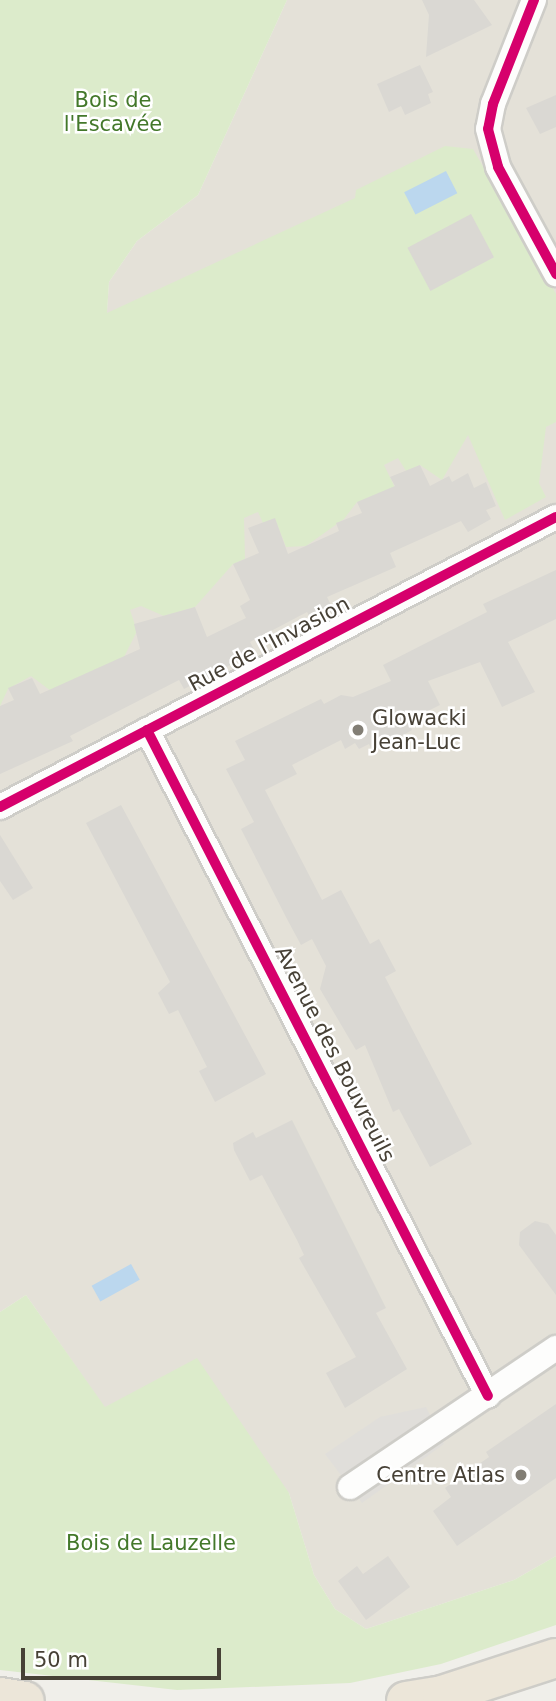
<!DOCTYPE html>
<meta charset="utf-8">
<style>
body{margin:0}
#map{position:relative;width:556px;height:1701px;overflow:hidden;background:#f0efea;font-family:"DejaVu Sans",sans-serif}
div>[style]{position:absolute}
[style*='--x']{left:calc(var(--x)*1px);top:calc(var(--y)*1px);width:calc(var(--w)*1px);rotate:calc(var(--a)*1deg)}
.residential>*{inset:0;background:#e4e1d8}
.green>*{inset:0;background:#dcebcb}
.parking>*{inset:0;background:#e0deda}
.water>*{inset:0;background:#bbd7ee;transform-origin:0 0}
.building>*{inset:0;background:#dad8d3;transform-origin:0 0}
.roads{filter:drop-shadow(2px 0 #cecdc8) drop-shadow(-2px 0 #cecdc8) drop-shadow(0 2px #cecdc8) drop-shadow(0 -2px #cecdc8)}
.street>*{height:24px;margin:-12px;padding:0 12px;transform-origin:12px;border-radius:12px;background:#fdfdfc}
.highway>*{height:38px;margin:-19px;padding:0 19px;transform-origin:19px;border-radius:19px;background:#ece6d9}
.cycleway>*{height:10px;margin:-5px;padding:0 5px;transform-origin:5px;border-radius:5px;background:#d6006c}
.dots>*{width:19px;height:19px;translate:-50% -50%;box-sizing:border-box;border:4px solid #fff;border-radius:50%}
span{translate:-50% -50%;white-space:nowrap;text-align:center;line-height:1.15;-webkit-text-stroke:5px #fff;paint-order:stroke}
.park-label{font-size:21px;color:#43782a}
.street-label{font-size:21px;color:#474136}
.poi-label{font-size:21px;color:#474136}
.left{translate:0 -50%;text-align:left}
.right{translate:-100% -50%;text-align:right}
.scale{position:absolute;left:21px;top:1648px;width:200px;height:32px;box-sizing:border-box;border:4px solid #474136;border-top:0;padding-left:9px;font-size:21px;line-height:24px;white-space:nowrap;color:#474136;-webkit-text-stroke:5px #fff;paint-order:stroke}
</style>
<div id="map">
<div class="residential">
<div style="clip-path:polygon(287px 0,556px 0,556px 1556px,514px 1580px,366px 1629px,335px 1609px,314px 1575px,289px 1493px,105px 1408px,26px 1295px,0 1312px,0 436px,101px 399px,109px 282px,137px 241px,198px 195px)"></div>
</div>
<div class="green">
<div style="clip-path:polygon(0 0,287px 0,198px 195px,137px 241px,109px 282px,107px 313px,355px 198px,356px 190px,445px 146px,473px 149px,556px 294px,556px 422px,546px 427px,539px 483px,546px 497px,505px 520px,468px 435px,442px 480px,420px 465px,406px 471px,398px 458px,384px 465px,402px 502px,357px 502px,344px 519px,306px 546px,286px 547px,275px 519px,263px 523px,258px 512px,244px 518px,245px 559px,233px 564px,195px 607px,164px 616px,141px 606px,130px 610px,137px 631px,124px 657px,51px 691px,31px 676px,8px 689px,0 706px)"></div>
<div style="clip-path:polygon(26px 1295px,105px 1407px,197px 1358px,289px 1493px,314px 1575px,335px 1609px,366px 1629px,514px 1580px,556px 1556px,556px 1625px,441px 1664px,350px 1683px,177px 1690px,0 1670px,0 1312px)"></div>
</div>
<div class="parking">
<div style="clip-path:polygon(426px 1407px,444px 1444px,362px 1503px,325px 1454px,380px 1417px)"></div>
</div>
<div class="water">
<div style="left:446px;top:171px;width:25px;height:47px;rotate:63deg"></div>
<div style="left:131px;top:1264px;width:18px;height:45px;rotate:61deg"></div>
</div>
<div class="building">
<div style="clip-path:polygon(422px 0,474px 0,492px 25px,426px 57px,429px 15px)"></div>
<div style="clip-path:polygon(420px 65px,433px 92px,428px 94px,431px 103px,405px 115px,401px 106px,389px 112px,377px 84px)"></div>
<div style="clip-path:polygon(556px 95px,556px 127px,540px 134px,526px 108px)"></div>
<div style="left:471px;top:214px;width:49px;height:72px;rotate:62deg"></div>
<div style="clip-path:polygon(420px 465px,430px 486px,449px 476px,452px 482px,468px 473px,474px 488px,486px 482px,496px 506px,486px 510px,491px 519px,468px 532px,461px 521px,390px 553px,396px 567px,327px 597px,334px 611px,313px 622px,307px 612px,250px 642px,255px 651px,223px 669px,184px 689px,179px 680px,70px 736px,73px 741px,0 774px,0 706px,14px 700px,8px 688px,32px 678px,40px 694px,140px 649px,134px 624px,195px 607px,207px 637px,246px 618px,240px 606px,250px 600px,233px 564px,259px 553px,248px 528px,275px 518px,288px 554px,339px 531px,336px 523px,362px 513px,357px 502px,395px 486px,390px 477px)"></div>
<div style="clip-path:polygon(556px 570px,556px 619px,508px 642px,535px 692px,502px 707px,480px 662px,428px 681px,440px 705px,408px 721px,412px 730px,373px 752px,369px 744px,359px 749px,355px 743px,345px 749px,341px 740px,292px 765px,297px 774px,265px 790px,322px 900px,341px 890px,370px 944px,379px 939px,396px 971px,385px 977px,472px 1144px,430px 1167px,399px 1109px,393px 1112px,365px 1045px,356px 1050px,320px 989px,326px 966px,312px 939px,301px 945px,287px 919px,241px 829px,254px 822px,226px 769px,245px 760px,235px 741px,321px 699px,324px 704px,341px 695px,353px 697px,391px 681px,383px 665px,487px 612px,483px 604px)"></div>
<div style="clip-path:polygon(121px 805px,266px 1074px,215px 1102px,199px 1071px,207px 1067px,178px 1010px,169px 1014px,158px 993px,170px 982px,86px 823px)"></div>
<div style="clip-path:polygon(0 835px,33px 888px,13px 900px,0 881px)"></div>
<div style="clip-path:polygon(292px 1120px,386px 1308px,376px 1313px,407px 1369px,345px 1408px,326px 1373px,356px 1357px,299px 1258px,304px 1255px,297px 1240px,262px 1175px,250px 1181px,234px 1150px,233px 1143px,253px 1132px,256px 1138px)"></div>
<div style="clip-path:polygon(535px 1221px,548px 1224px,556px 1235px,556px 1295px,519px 1245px,520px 1232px)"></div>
<div style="clip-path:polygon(556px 1404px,556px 1478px,457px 1546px,433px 1511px,451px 1497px,445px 1488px,489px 1457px,486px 1452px)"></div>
<div style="clip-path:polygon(388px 1556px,410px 1587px,366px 1620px,338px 1581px,357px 1566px,363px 1574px)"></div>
</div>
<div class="roads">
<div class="street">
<div style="--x:534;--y:0;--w:112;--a:111.5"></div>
<div style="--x:493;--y:104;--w:25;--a:101"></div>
<div style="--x:488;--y:129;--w:39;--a:75"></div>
<div style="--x:498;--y:167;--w:122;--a:61.5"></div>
<div style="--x:147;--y:730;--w:748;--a:62.89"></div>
<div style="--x:0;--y:807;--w:627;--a:-27.55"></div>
<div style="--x:350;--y:1487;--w:249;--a:-34"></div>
</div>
<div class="highway">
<div style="--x:0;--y:1697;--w:25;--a:9"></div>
<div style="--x:406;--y:1701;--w:36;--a:-9"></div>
<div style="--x:442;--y:1695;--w:120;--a:-18"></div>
</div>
</div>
<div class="cycleway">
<div style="--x:534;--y:0;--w:112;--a:111.5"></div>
<div style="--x:493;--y:104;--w:25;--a:101"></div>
<div style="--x:488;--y:129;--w:39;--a:75"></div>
<div style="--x:498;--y:167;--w:122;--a:61.5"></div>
<div style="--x:147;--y:730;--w:748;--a:62.89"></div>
<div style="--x:0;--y:807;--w:627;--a:-27.55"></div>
</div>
<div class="dots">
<div style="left:358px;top:730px;background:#827e75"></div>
<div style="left:521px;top:1475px;background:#827e75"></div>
</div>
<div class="park-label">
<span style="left:113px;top:112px">Bois de<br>l'Escavée</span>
<span style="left:151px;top:1543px">Bois de Lauzelle</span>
</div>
<div class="street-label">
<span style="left:269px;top:644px;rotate:-28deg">Rue de l'Invasion</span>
<span style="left:335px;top:1054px;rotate:63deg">Avenue des Bouvreuils</span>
</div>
<div class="poi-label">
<span class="left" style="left:372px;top:730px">Glowacki<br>Jean-Luc</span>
<span class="right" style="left:505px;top:1475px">Centre Atlas</span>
</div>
<div class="scale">50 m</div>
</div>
